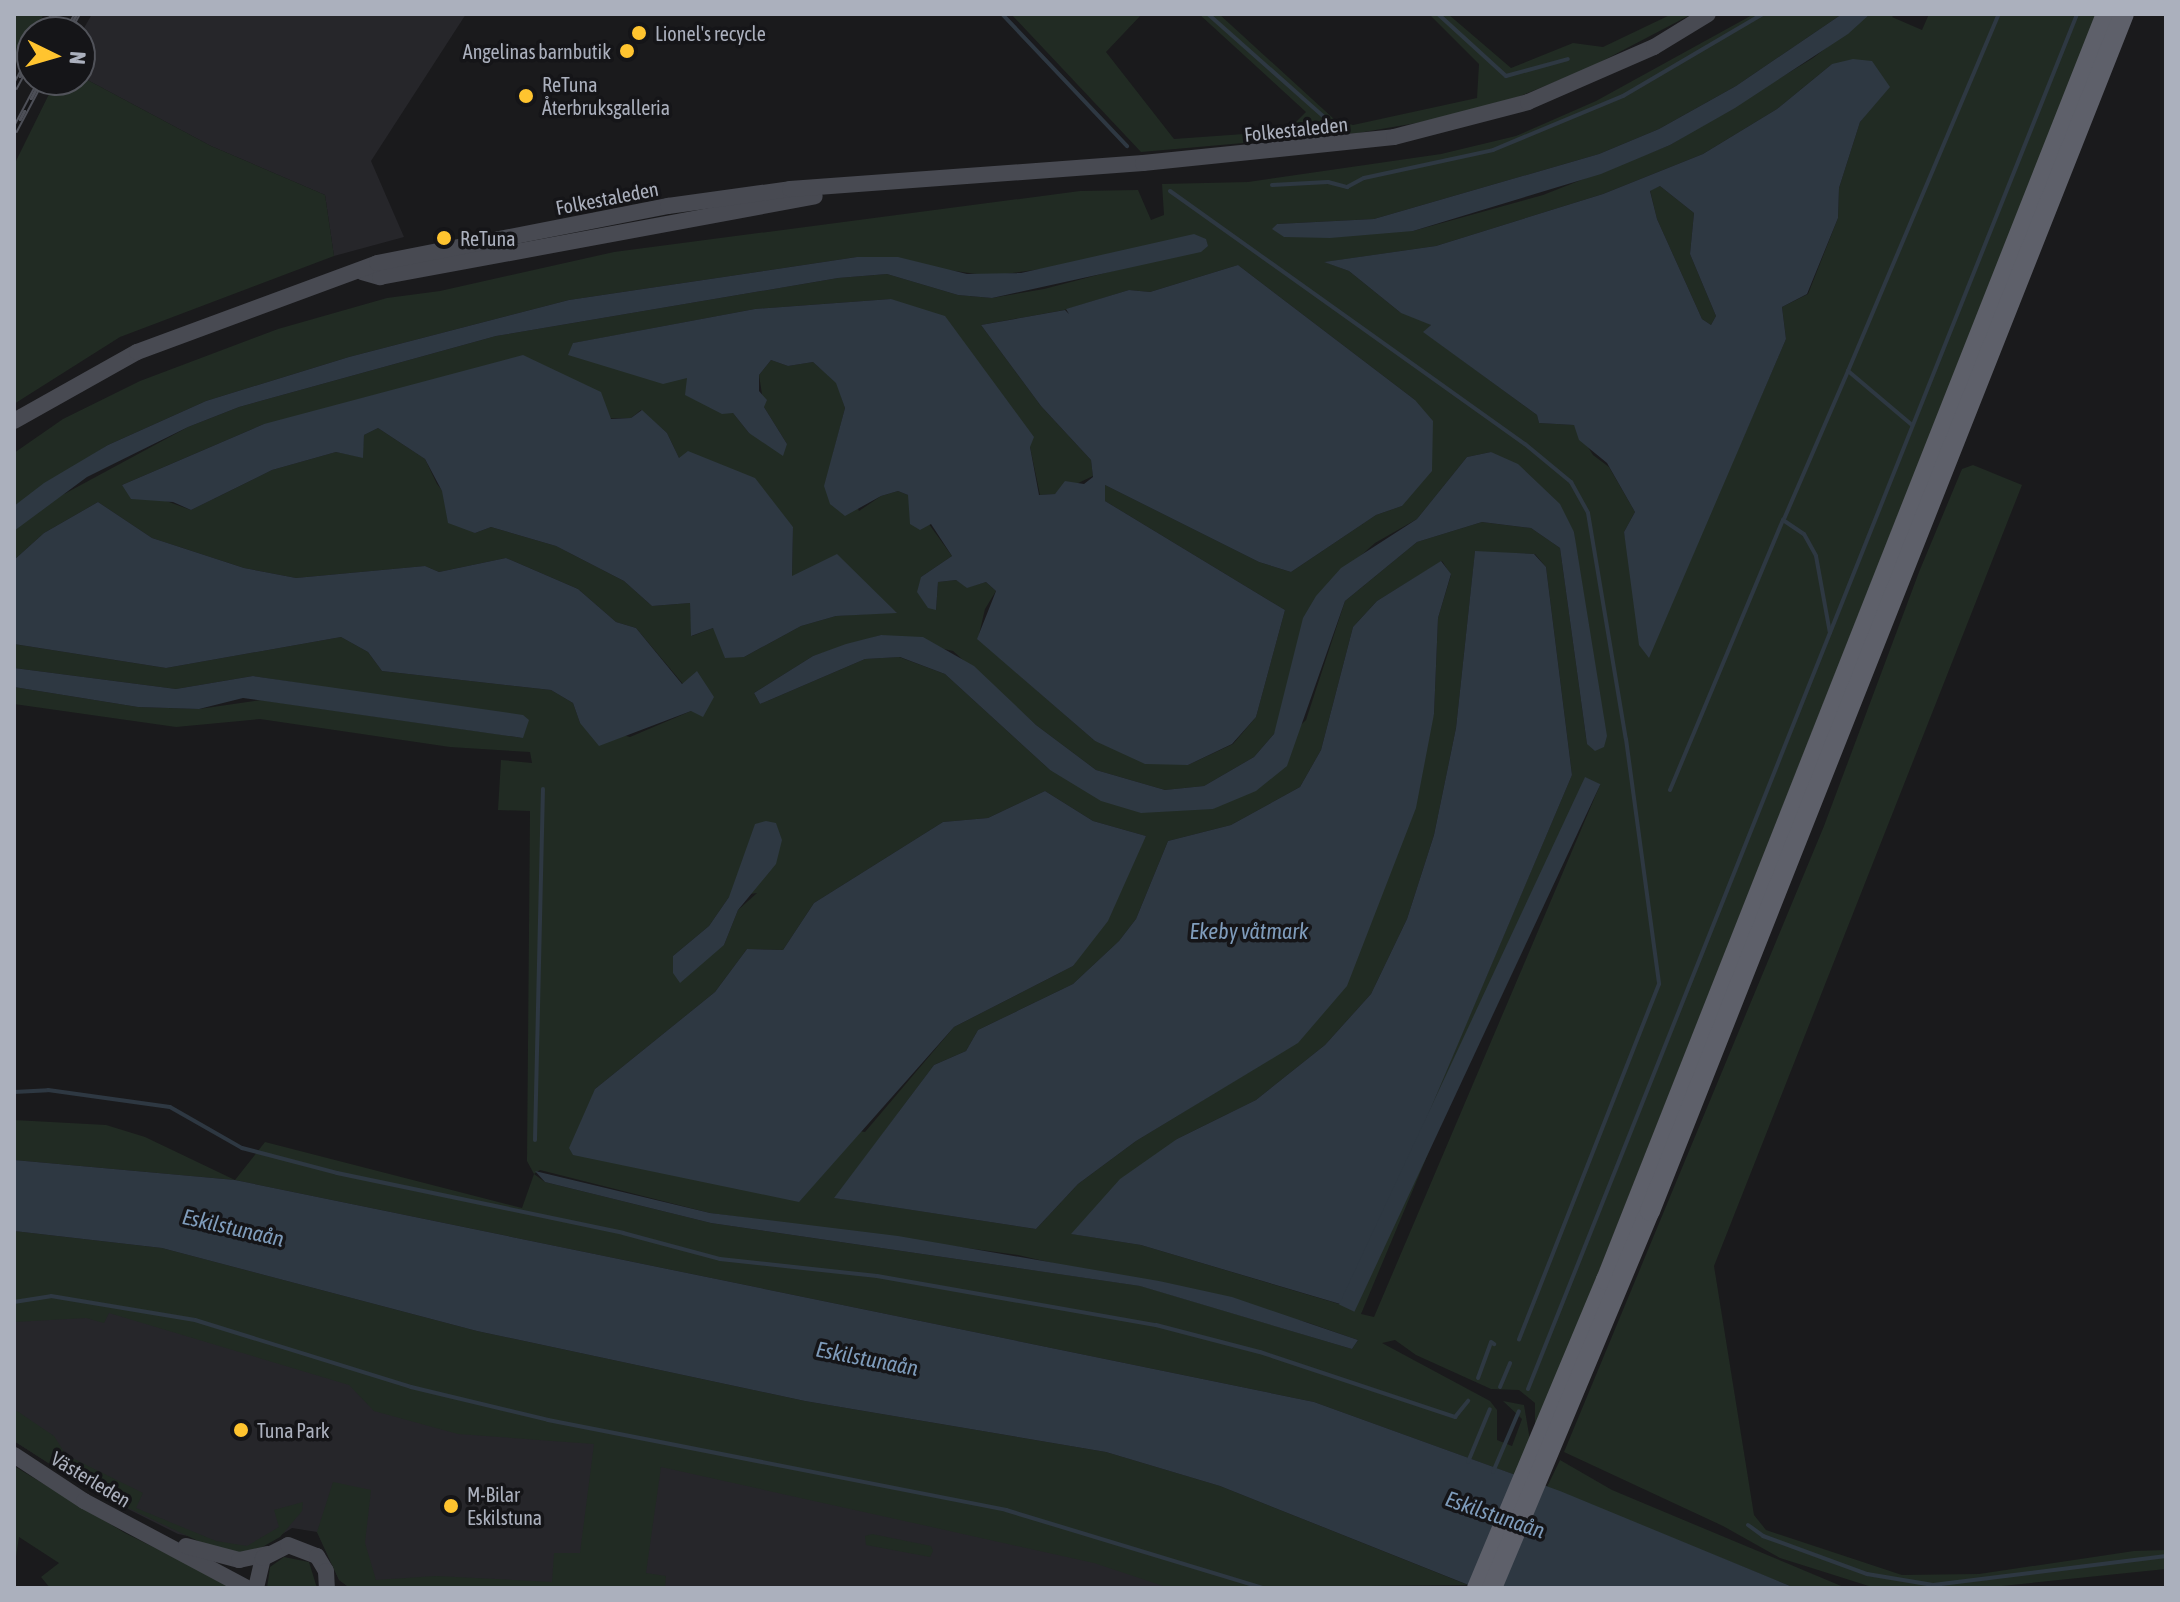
<!DOCTYPE html>
<meta charset="utf-8">
<style>
body{margin:0}
#map{position:relative;width:2180px;height:1602px;overflow:hidden;background:#1a1a1c;font-family:"Asap Condensed",sans-serif}
div>[style]{position:absolute}
[style*='--x']{left:calc(var(--x)*1px);top:calc(var(--y)*1px);width:calc(var(--w)*1px);rotate:calc(var(--a)*1deg)}
.built>*{inset:0;background:#26262a}
.green>*{inset:0;background:#212b23}
.water>*{inset:0;background:#2e3842;transform-origin:0 0}
.stream>*{height:4px;margin:-2px;padding:0 2px;transform-origin:2px;border-radius:2px;background:#2e3842}
.secondary>*{height:16px;margin:-8px;padding:0 8px;transform-origin:8px;border-radius:8px;background:#484a52}
.trunk>*{height:20px;margin:-10px;padding:0 10px;transform-origin:10px;border-radius:10px;background:#5e606a}
.rail>*{height:7px;margin-top:-3.5px;transform-origin:0;background:repeating-linear-gradient(90deg,#151518 0 12px,#4d4f57 0 24px);box-sizing:border-box;border-block:2px solid #4d4f57}
.dots>*{width:22px;height:22px;translate:-50% -50%;box-sizing:border-box;border:4px solid #151518;border-radius:50%}
span{translate:-50% -50%;white-space:nowrap;text-align:center;line-height:1.15;-webkit-text-stroke:7px #151518;paint-order:stroke}
.poi-label{font-size:20px;color:#abb0bd}
.left{translate:0 -50%;text-align:left}
.right{translate:-100% -50%;text-align:right}
.street-label{font-size:20px;color:#abb0bd}
.water-label{font-size:22px;color:#7f9cbb;font-style:italic}
.frame{position:absolute;inset:0;border:16px solid #abb0bd;pointer-events:none}
.north{position:absolute;left:16px;top:16px;width:80px;height:80px;box-sizing:border-box;background:#151518;border:2px solid #51535a;border-radius:50%;rotate:95deg;font-size:22px;font-weight:700;line-height:32px;text-align:center;color:#abb0bd}
.north::after{content:'';display:block;margin:auto;width:28px;height:36px;background:#ffc42f;clip-path:polygon(50% 0,100% 100%,50% 72%,0 100%)}
</style>
<div id="map">
<div class="built">
<div style="clip-path:polygon(92px 14px,466px 14px,371px 161px,404px 237px,334px 256px,325px 195px,211px 146px,80px 76px,80px 35px)"></div>
<div style="clip-path:polygon(14px 1306px,106px 1306px,599px 1439px,1214px 1588px,350px 1588px,339px 1580px,317px 1532px,292px 1528px,257px 1550px,178px 1534px,92px 1491px,14px 1441px)"></div>
</div>
<div class="green">
<div style="clip-path:polygon(14px 14px,44px 14px,14px 67px)"></div>
<div style="clip-path:polygon(1011px 14px,1142px 14px,1106px 52px,1174px 139px,1287px 131px,1306px 112px,1199px 14px,1219px 14px,1335px 120px,1353px 125px,1477px 98px,1479px 64px,1429px 14px,1448px 14px,1511px 68px,1573px 43px,1603px 47px,1672px 14px,1692px 14px,1589px 68px,1518px 97px,1428px 121px,1358px 133px,1141px 152px)"></div>
<div style="clip-path:polygon(evenodd,1754px 14px,1842px 14px,1736px 86px,1659px 129px,1599px 154px,1374px 219px,1277px 224px,1273px 229px,1413px 231px,1543px 195px,1670px 145px,1813px 58px,1870px 14px,1895px 14px,1892px 17px,1922px 30px,1929px 14px,2096px 14px,1535px 1433px,1535px 1403px,1519px 1390px,1491px 1389px,1416px 1355px,1395px 1340px,1382px 1343px,1490px 1401px,1497px 1410px,1497px 1440px,1512px 1446px,1522px 1419px,1503px 1401px,1524px 1405px,1531px 1446px,1518px 1476px,1314px 1402px,235px 1180px,14px 1160px,14px 1120px,106px 1125px,145px 1137px,235px 1180px,265px 1142px,522px 1208px,534px 1174px,527px 1161px,530px 811px,498px 810px,501px 760px,532px 763px,530px 752px,450px 747px,260px 719px,176px 727px,14px 704px,14px 687px,138px 707px,199px 709px,261px 700px,523px 738px,324px 687px,253px 676px,176px 689px,14px 668px,14px 644px,166px 668px,341px 637px,368px 652px,382px 671px,551px 690px,573px 703px,580px 723px,630px 737px,691px 711px,683px 684px,636px 628px,616px 622px,578px 589px,506px 558px,439px 572px,425px 566px,296px 578px,244px 568px,152px 538px,98px 502px,44px 533px,14px 560px,14px 531px,42px 506px,188px 427px,239px 407px,496px 336px,838px 278px,887px 274px,958px 295px,992px 298px,1044px 289px,1208px 246px,990px 276px,857px 257px,569px 300px,349px 357px,206px 401px,108px 445px,14px 506px,14px 453px,63px 419px,140px 381px,278px 329px,387px 298px,440px 291px,614px 252px,1080px 191px,1138px 190px,1151px 220px,1164px 215px,1162px 184px,1248px 182px,1441px 154px,1516px 136px,1596px 101px,1754px 14px,1832px 64px,1874px 103px,1860px 122px,1839px 188px,1838px 218px,1808px 294px,1782px 307px,1786px 339px,1743px 438px,1635px 587px,1624px 532px,1635px 512px,1609px 467px,1593px 455px,1574px 425px,1539px 423px,1537px 415px,1424px 332px,1431px 325px,1413px 313px,1401px 313px,1349px 271px,1325px 262px,1436px 246px,1603px 194px,1703px 154px,1777px 109px,1832px 64px,1754px 14px,1238px 265px,1415px 400px,1402px 506px,1376px 515px,1291px 572px,1259px 562px,1105px 485px,1105px 501px,1285px 610px,1256px 717px,1233px 744px,1188px 765px,1095px 741px,978px 639px,985px 609px,996px 591px,986px 582px,968px 587px,956px 580px,938px 582px,936px 610px,921px 577px,952px 556px,908px 495px,898px 491px,881px 496px,859px 511px,833px 454px,845px 408px,837px 383px,813px 362px,788px 366px,771px 360px,759px 375px,764px 407px,787px 444px,749px 433px,733px 413px,688px 378px,574px 343px,755px 309px,891px 299px,1030px 447px,1040px 495px,1055px 494px,1093px 476px,1091px 460px,1041px 406px,981px 325px,1064px 310px,1129px 290px,1150px 292px,1238px 265px,1754px 14px,641px 410px,667px 433px,679px 458px,793px 527px,792px 576px,896px 612px,836px 616px,801px 626px,744px 657px,713px 628px,692px 636px,690px 603px,652px 606px,624px 581px,556px 546px,491px 527px,475px 533px,437px 484px,425px 459px,378px 428px,364px 435px,362px 457px,336px 452px,272px 470px,191px 510px,122px 485px,264px 424px,631px 418px,641px 410px,1754px 14px,1491px 452px,1574px 532px,1587px 744px,1560px 548px,1531px 528px,1482px 522px,1417px 542px,1345px 601px,1306px 720px,1213px 809px,1050px 770px,945px 674px,899px 657px,865px 659px,760px 704px,754px 693px,813px 656px,881px 635px,953px 651px,1036px 725px,1096px 770px,1165px 790px,1204px 786px,1254px 757px,1274px 734px,1348px 567px,1375px 543px,1417px 519px,1467px 457px,1491px 452px,1754px 14px,1475px 552px,1535px 554px,1546px 567px,1572px 775px,1346px 1306px,1141px 1245px,1072px 1234px,1177px 1139px,1256px 1100px,1325px 1045px,1371px 994px,1407px 919px,1434px 835px,1456px 728px,1475px 552px,1754px 14px,1442px 561px,1451px 575px,1438px 618px,1434px 714px,1298px 1042px,1136px 1141px,1078px 1184px,1036px 1229px,835px 1198px,934px 1065px,966px 1051px,978px 1030px,1073px 984px,1119px 941px,1136px 919px,1168px 841px,1231px 825px,1300px 787px,1321px 750px,1353px 627px,1377px 601px,1442px 561px,1754px 14px,1585px 778px,1600px 785px,1374px 1317px,1361px 1314px,1585px 778px,1754px 14px,1045px 791px,1093px 821px,1146px 836px,1073px 966px,954px 1027px,865px 1132px,595px 1089px,715px 992px,747px 949px,783px 950px,814px 903px,943px 822px,988px 818px,1045px 791px,1754px 14px,757px 893px,738px 910px,724px 945px,673px 956px,709px 926px,729px 897px,757px 893px,1754px 14px,540px 1170px,710px 1213px,1018px 1255px,1306px 1322px,1358px 1340px,1352px 1349px,1141px 1286px,711px 1223px,545px 1182px,534px 1174px,540px 1170px)"></div>
<div style="clip-path:polygon(80px 76px,211px 146px,325px 195px,334px 256px,120px 337px,14px 404px,14px 165px,56px 80px)"></div>
<div style="clip-path:polygon(1660px 186px,1694px 213px,1690px 254px,1716px 316px,1711px 325px,1702px 319px,1657px 219px,1650px 190px)"></div>
<div style="clip-path:polygon(1973px 465px,2022px 485px,1714px 1266px,1754px 1515px,1766px 1530px,1902px 1575px,1979px 1574px,2134px 1551px,2166px 1550px,2166px 1569px,1982px 1588px,1875px 1588px,1780px 1558px,1723px 1526px,1564px 1452px,1824px 826px,1919px 572px,1962px 469px)"></div>
<div style="clip-path:polygon(14px 1231px,162px 1248px,477px 1331px,805px 1401px,1106px 1452px,1220px 1486px,1468px 1585px,1169px 1588px,1094px 1563px,661px 1467px,646px 1573px,666px 1576px,665px 1588px,350px 1588px,339px 1580px,317px 1532px,333px 1482px,371px 1490px,365px 1543px,376px 1580px,436px 1576px,552px 1582px,554px 1553px,580px 1553px,594px 1444px,458px 1434px,374px 1411px,349px 1385px,109px 1313px,104px 1323px,86px 1318px,14px 1322px)"></div>
<div style="clip-path:polygon(14px 1409px,54px 1436px,66px 1455px,143px 1493px,136px 1508px,216px 1541px,247px 1546px,279px 1527px,274px 1510px,303px 1502px,302px 1511px,280px 1537px,257px 1550px,234px 1553px,213px 1548px,92px 1491px,14px 1441px)"></div>
<div style="clip-path:polygon(1560px 1460px,1612px 1490px,1846px 1588px,1795px 1588px,1547px 1487px)"></div>
<div style="clip-path:polygon(14px 1466px,125px 1533px,236px 1588px,50px 1588px,41px 1577px,59px 1563px,19px 1537px,14px 1570px)"></div>
<div style="clip-path:polygon(872px 1534px,931px 1546px,933px 1551px,930px 1557px,866px 1545px,865px 1536px)"></div>
<div style="clip-path:polygon(284px 1557px,309px 1562px,317px 1588px,267px 1588px,270px 1567px)"></div>
</div>
<div class="water">
<div style="clip-path:polygon(1842px 14px,1870px 14px,1848px 34px,1735px 108px,1670px 145px,1601px 174px,1413px 231px,1330px 238px,1284px 237px,1272px 229px,1277px 224px,1374px 219px,1599px 154px,1659px 129px,1736px 86px)"></div>
<div style="clip-path:polygon(evenodd,1853px 59px,1872px 61px,1890px 87px,1860px 122px,1839px 188px,1838px 218px,1807px 294px,1782px 307px,1786px 339px,1649px 658px,1639px 645px,1624px 532px,1635px 512px,1607px 463px,1579px 440px,1574px 425px,1539px 423px,1537px 415px,1423px 332px,1431px 325px,1401px 313px,1349px 271px,1324px 262px,1436px 246px,1603px 194px,1703px 154px,1777px 109px,1832px 64px,1853px 59px,1660px 186px,1694px 213px,1690px 254px,1716px 316px,1711px 325px,1702px 319px,1657px 219px,1650px 191px,1660px 186px)"></div>
<div style="clip-path:polygon(1194px 234px,1206px 239px,1208px 246px,1201px 252px,992px 298px,958px 295px,887px 274px,838px 278px,496px 336px,239px 407px,188px 427px,87px 477px,14px 531px,14px 506px,44px 483px,108px 445px,206px 401px,349px 357px,569px 300px,857px 257px,898px 257px,967px 274px,1021px 273px)"></div>
<div style="clip-path:polygon(1238px 265px,1415px 400px,1433px 421px,1432px 471px,1402px 506px,1376px 515px,1291px 572px,1259px 562px,1105px 485px,1105px 501px,1285px 610px,1256px 717px,1232px 744px,1188px 765px,1145px 764px,1095px 741px,977px 639px,996px 591px,986px 582px,967px 588px,956px 580px,938px 582px,936px 610px,928px 608px,917px 592px,921px 577px,952px 556px,931px 524px,920px 530px,910px 524px,908px 495px,898px 491px,881px 496px,845px 516px,830px 504px,824px 486px,845px 408px,836px 383px,813px 362px,788px 366px,771px 360px,759px 375px,759px 391px,767px 400px,764px 407px,787px 444px,783px 456px,749px 433px,733px 413px,722px 414px,685px 395px,687px 378px,663px 384px,568px 355px,573px 343px,755px 309px,891px 299px,945px 316px,1034px 437px,1030px 447px,1039px 495px,1055px 494px,1065px 481px,1084px 484px,1093px 477px,1091px 460px,1041px 406px,981px 325px,1065px 310px,1069px 314px,1066px 309px,1129px 290px,1150px 292px)"></div>
<div style="clip-path:polygon(523px 355px,601px 392px,611px 419px,631px 418px,642px 410px,667px 433px,679px 458px,688px 451px,755px 478px,793px 527px,792px 576px,837px 554px,897px 613px,836px 616px,801px 626px,744px 657px,725px 658px,713px 628px,691px 636px,690px 603px,652px 606px,624px 581px,556px 546px,491px 527px,475px 533px,448px 523px,442px 491px,425px 459px,378px 428px,364px 435px,363px 458px,336px 452px,272px 470px,191px 510px,173px 502px,131px 499px,122px 485px,264px 424px)"></div>
<div style="clip-path:polygon(1491px 452px,1518px 464px,1560px 504px,1574px 532px,1607px 736px,1604px 747px,1595px 751px,1587px 744px,1560px 548px,1531px 528px,1482px 522px,1417px 542px,1345px 601px,1287px 766px,1256px 791px,1213px 809px,1141px 813px,1101px 801px,1050px 770px,945px 674px,900px 657px,865px 659px,760px 704px,754px 693px,813px 656px,846px 644px,881px 635px,923px 637px,974px 666px,1036px 725px,1096px 770px,1165px 790px,1204px 786px,1254px 757px,1274px 734px,1303px 618px,1316px 596px,1341px 568px,1417px 519px,1467px 457px)"></div>
<div style="clip-path:polygon(98px 502px,152px 538px,244px 568px,296px 578px,425px 566px,439px 572px,506px 558px,578px 589px,616px 622px,636px 628px,682px 684px,697px 671px,714px 697px,703px 717px,691px 711px,599px 746px,580px 723px,573px 703px,551px 690px,382px 671px,368px 652px,341px 637px,166px 668px,14px 644px,14px 560px,44px 533px)"></div>
<div style="clip-path:polygon(1475px 551px,1534px 554px,1546px 567px,1572px 775px,1347px 1306px,1141px 1245px,1071px 1234px,1120px 1179px,1177px 1139px,1256px 1100px,1325px 1045px,1371px 994px,1407px 919px,1434px 835px,1456px 728px)"></div>
<div style="clip-path:polygon(1441px 561px,1451px 574px,1438px 618px,1434px 714px,1416px 808px,1347px 986px,1298px 1043px,1136px 1141px,1078px 1184px,1036px 1229px,834px 1198px,934px 1065px,966px 1051px,978px 1030px,1073px 984px,1119px 941px,1136px 919px,1168px 841px,1231px 825px,1300px 787px,1321px 750px,1353px 627px,1377px 601px)"></div>
<div style="clip-path:polygon(14px 668px,176px 689px,253px 676px,523px 715px,529px 720px,523px 738px,243px 698px,199px 709px,138px 707px,14px 687px)"></div>
<div style="left:1585px;top:777px;width:17px;height:582px;rotate:25deg"></div>
<div style="clip-path:polygon(1045px 791px,1093px 821px,1146px 836px,1108px 921px,1073px 966px,954px 1027px,799px 1202px,573px 1155px,569px 1148px,595px 1089px,715px 992px,747px 949px,783px 950px,814px 903px,943px 822px,988px 818px)"></div>
<div style="clip-path:polygon(766px 821px,776px 823px,782px 840px,776px 864px,738px 910px,724px 945px,680px 983px,673px 973px,673px 956px,709px 926px,729px 897px,755px 824px)"></div>
<div style="clip-path:polygon(14px 1160px,235px 1180px,1314px 1402px,1560px 1491px,1795px 1588px,1476px 1588px,1220px 1486px,1106px 1452px,805px 1401px,477px 1331px,162px 1248px,14px 1231px)"></div>
<div style="clip-path:polygon(535px 1171px,710px 1213px,898px 1236px,1159px 1281px,1232px 1297px,1358px 1340px,1352px 1349px,1140px 1286px,711px 1223px,545px 1182px)"></div>
</div>
<div class="stream">
<div style="--x:1002;--y:14;--w:182;--a:46.6"></div>
<div style="--x:1208;--y:14;--w:167;--a:41.6"></div>
<div style="--x:1438;--y:14;--w:92;--a:42.4"></div>
<div style="--x:1506;--y:76;--w:64;--a:-15.3"></div>
<div style="--x:1272;--y:185;--w:56;--a:-3.1"></div>
<div style="--x:1328;--y:182;--w:20;--a:15"></div>
<div style="--x:1347;--y:187;--w:19;--a:-28"></div>
<div style="--x:1364;--y:178;--w:132;--a:-12.2"></div>
<div style="--x:1493;--y:150;--w:141;--a:-22.6"></div>
<div style="--x:1623;--y:96;--w:162;--a:-30.4"></div>
<div style="--x:1170;--y:191;--w:436;--a:35.5"></div>
<div style="--x:1525;--y:444;--w:60;--a:39.6"></div>
<div style="--x:1571;--y:482;--w:35;--a:61"></div>
<div style="--x:1588;--y:513;--w:229;--a:80.5"></div>
<div style="--x:1626;--y:739;--w:247;--a:82.3"></div>
<div style="--x:1659;--y:984;--w:382;--a:111.5"></div>
<div style="--x:1912;--y:425;--w:84;--a:-139.8"></div>
<div style="--x:1848;--y:371;--w:388;--a:-67.1"></div>
<div style="--x:1784;--y:519;--w:161;--a:-66.6"></div>
<div style="--x:1670;--y:790;--w:293;--a:-67.3"></div>
<div style="--x:1783;--y:520;--w:25;--a:34"></div>
<div style="--x:1804;--y:534;--w:25;--a:61"></div>
<div style="--x:1816;--y:556;--w:78;--a:79.7"></div>
<div style="--x:14;--y:1092;--w:34;--a:-3"></div>
<div style="--x:48;--y:1090;--w:123;--a:7.9"></div>
<div style="--x:170;--y:1107;--w:83;--a:29.7"></div>
<div style="--x:242;--y:1148;--w:98;--a:14.7"></div>
<div style="--x:337;--y:1173;--w:292;--a:11.8"></div>
<div style="--x:623;--y:1233;--w:100;--a:15"></div>
<div style="--x:720;--y:1259;--w:158;--a:6.2"></div>
<div style="--x:877;--y:1276;--w:283;--a:10"></div>
<div style="--x:1156;--y:1325;--w:107;--a:14.6"></div>
<div style="--x:1260;--y:1352;--w:206;--a:18.4"></div>
<div style="--x:1455;--y:1417;--w:21;--a:-51"></div>
<div style="--x:535;--y:1140;--w:351;--a:-88.7"></div>
<div style="--x:14;--y:1302;--w:37;--a:-9"></div>
<div style="--x:51;--y:1296;--w:146;--a:9.5"></div>
<div style="--x:195;--y:1320;--w:226;--a:17.2"></div>
<div style="--x:411;--y:1387;--w:141;--a:13.5"></div>
<div style="--x:548;--y:1420;--w:467;--a:11.1"></div>
<div style="--x:1006;--y:1510;--w:269;--a:16.9"></div>
<div style="--x:1478;--y:1378;--w:38;--a:-70"></div>
<div style="--x:1491;--y:1342;--w:4;--a:34"></div>
<div style="--x:1500;--y:1387;--w:26;--a:-67"></div>
<div style="--x:1528;--y:1389;--w:1481;--a:-68.23"></div>
<div style="--x:1468;--y:1462;--w:57;--a:-67.5"></div>
<div style="--x:1493;--y:1472;--w:66;--a:-66.9"></div>
<div style="--x:1748;--y:1525;--w:19;--a:36"></div>
<div style="--x:1763;--y:1536;--w:111;--a:20.1"></div>
<div style="--x:1867;--y:1574;--w:67;--a:9.5"></div>
<div style="--x:1933;--y:1585;--w:235;--a:-7.1"></div>
</div>
<div class="secondary">
<div style="--x:362;--y:272;--w:19;--a:16"></div>
<div style="--x:380;--y:277;--w:442;--a:-10.5"></div>
<div style="--x:14;--y:421;--w:141;--a:-29.3"></div>
<div style="--x:137;--y:352;--w:256;--a:-20.3"></div>
<div style="--x:377;--y:263;--w:297;--a:-11.1"></div>
<div style="--x:668;--y:206;--w:123;--a:-7.9"></div>
<div style="--x:790;--y:189;--w:354;--a:-4.2"></div>
<div style="--x:1143;--y:163;--w:252;--a:-5.9"></div>
<div style="--x:1394;--y:137;--w:138;--a:-14.6"></div>
<div style="--x:1528;--y:102;--w:137;--a:-23.6"></div>
<div style="--x:1654;--y:47;--w:63;--a:-31.4"></div>
<div style="--x:14;--y:1455;--w:84;--a:33.3"></div>
<div style="--x:84;--y:1501;--w:185;--a:28.1"></div>
<div style="--x:186;--y:1546;--w:55;--a:14.8"></div>
<div style="--x:239;--y:1560;--w:29;--a:-12"></div>
<div style="--x:256;--y:1588;--w:31;--a:-77"></div>
<div style="--x:263;--y:1558;--w:28;--a:-27"></div>
<div style="--x:288;--y:1545;--w:31;--a:21"></div>
<div style="--x:317;--y:1556;--w:17;--a:59"></div>
<div style="--x:326;--y:1571;--w:17;--a:87"></div>
</div>
<div class="trunk">
<div style="--x:1477;--y:1588;--w:334;--a:-67.3"></div>
<div style="--x:1606;--y:1280;--w:1361;--a:-68.45"></div>
<div style="--x:1492;--y:1588;--w:409;--a:-67.3"></div>
<div style="--x:1650;--y:1211;--w:1287;--a:-68.4"></div>
</div>
<div class="rail">
<div style="--x:44;--y:32;--w:21;--a:-61"></div>
<div style="--x:67;--y:32;--w:21;--a:-61"></div>
<div style="--x:14;--y:88;--w:38;--a:-62"></div>
<div style="--x:14;--y:131;--w:58;--a:-62.1"></div>
</div>
<div class="dots">
<div style="left:639px;top:33px;background:#ffc42f"></div>
<div style="left:627px;top:51px;background:#ffc42f"></div>
<div style="left:526px;top:96px;background:#ffc42f"></div>
<div style="left:444px;top:238px;background:#ffc42f"></div>
<div style="left:241px;top:1430px;background:#ffc42f"></div>
<div style="left:451px;top:1506px;background:#ffc42f"></div>
</div>
<div class="poi-label">
<span class="left" style="left:655px;top:33px">Lionel's recycle</span>
<span class="right" style="left:611px;top:51px">Angelinas barnbutik</span>
<span class="left" style="left:542px;top:96px">ReTuna<br>Återbruksgalleria</span>
<span class="left" style="left:460px;top:238px">ReTuna</span>
<span class="left" style="left:257px;top:1430px">Tuna Park</span>
<span class="left" style="left:467px;top:1506px">M-Bilar<br>Eskilstuna</span>
</div>
<div class="street-label">
<span style="left:1296px;top:129px;rotate:-6deg">Folkestaleden</span>
<span style="left:607px;top:198px;rotate:-11deg">Folkestaleden</span>
<span style="left:91px;top:1479px;rotate:31deg">Västerleden</span>
</div>
<div class="water-label">
<span style="left:1249px;top:932px">Ekeby våtmark</span>
<span style="left:233px;top:1228px;rotate:13deg">Eskilstunaån</span>
<span style="left:867px;top:1359px;rotate:11deg">Eskilstunaån</span>
<span style="left:1495px;top:1515px;rotate:19deg">Eskilstunaån</span>
</div>
<div class="frame"></div>
<div class="north">N</div>
</div>
